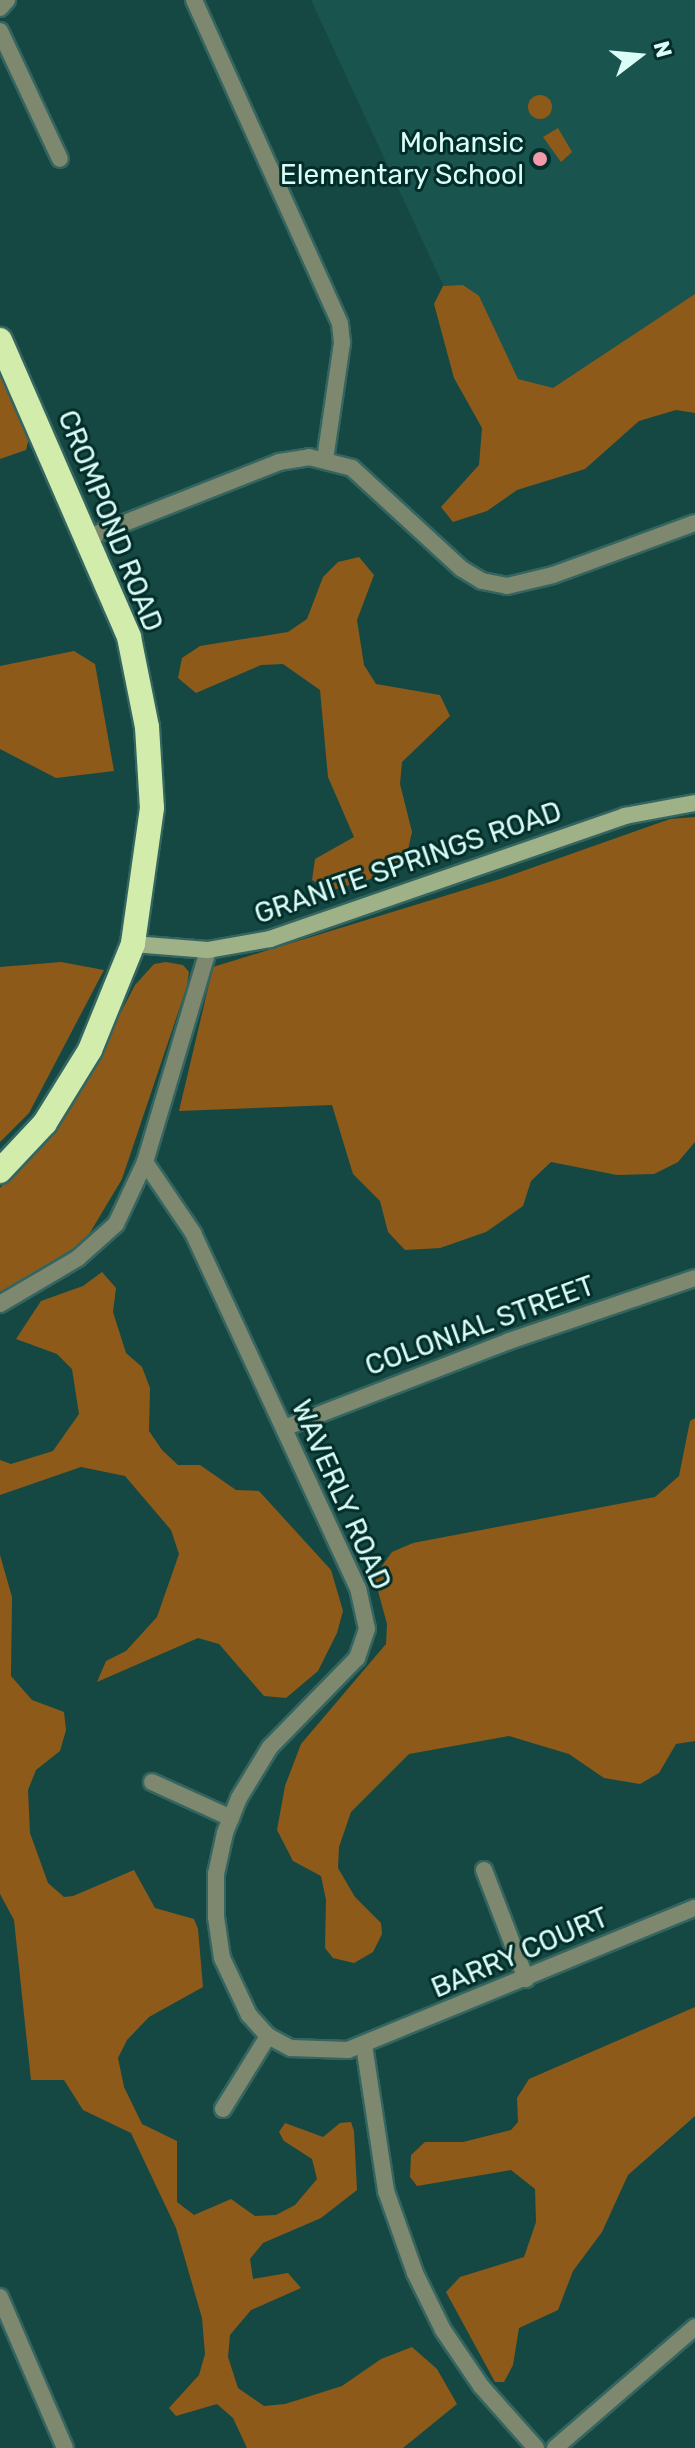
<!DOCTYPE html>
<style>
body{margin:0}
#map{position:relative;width:695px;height:2448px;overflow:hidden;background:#154843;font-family:Rubik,sans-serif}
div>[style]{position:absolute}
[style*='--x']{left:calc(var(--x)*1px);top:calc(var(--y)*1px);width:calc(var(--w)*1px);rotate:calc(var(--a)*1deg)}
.built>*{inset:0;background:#1a544e}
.green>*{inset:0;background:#8e5a1a}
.round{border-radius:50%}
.roads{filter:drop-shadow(2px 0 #356560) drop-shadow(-2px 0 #356560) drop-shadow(0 2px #356560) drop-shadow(0 -2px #356560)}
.street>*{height:16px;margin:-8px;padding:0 8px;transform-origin:8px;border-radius:8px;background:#7d886e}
.secondary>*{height:16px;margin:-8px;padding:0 8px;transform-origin:8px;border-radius:8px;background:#9fb187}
.highway>*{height:24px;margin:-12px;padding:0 12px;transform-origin:12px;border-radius:12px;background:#d1ecab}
.dots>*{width:22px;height:22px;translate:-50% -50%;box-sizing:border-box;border:4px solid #032d29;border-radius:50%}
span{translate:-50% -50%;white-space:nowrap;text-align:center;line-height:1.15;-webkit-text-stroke:6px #032d29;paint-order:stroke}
.poi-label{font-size:28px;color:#dbfdf8}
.right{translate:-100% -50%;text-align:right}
.street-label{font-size:28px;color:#dbfdf8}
.north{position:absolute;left:599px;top:16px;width:80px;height:80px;-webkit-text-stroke:6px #032d29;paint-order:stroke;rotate:74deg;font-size:22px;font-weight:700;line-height:32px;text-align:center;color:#dbfdf8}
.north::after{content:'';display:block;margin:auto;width:28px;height:36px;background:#dbfdf8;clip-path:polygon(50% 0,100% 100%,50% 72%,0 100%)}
</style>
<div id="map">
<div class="built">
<div style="clip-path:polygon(311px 0,695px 0,695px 318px,519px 449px)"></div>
</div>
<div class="green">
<div class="round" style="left:528px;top:95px;width:24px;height:24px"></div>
<div style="clip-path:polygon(558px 128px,572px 152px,561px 162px,543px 137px)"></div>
<div style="clip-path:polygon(463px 285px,479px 296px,518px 379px,553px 388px,695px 294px,695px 413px,676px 410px,639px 421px,585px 469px,517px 490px,487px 511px,453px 522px,441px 507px,479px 465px,482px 428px,454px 378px,434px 304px,443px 286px)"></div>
<div style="clip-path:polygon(0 367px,29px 438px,26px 450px,0 459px)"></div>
<div style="clip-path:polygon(359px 557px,374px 575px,357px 620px,364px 665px,376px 684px,440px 695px,450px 716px,402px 762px,400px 784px,412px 832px,407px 854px,394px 872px,330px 891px,312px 880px,315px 859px,354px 837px,328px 777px,320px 690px,283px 664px,261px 665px,196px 693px,178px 678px,182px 658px,200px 646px,288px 632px,307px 619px,323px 577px,338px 562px)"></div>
<div style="clip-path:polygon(74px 651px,95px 664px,114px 771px,56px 778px,0 749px,0 666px)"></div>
<div style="clip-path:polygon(695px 817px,695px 1142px,678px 1162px,654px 1174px,617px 1175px,551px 1162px,531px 1181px,523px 1206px,486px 1232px,440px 1248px,405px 1250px,388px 1232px,380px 1201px,353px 1174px,332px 1105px,179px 1111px,213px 967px,503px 878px,670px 819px)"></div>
<div style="clip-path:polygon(61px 962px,104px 970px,29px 1113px,0 1142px,0 967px)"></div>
<div style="clip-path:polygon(166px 962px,183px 965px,189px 972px,187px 986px,122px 1179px,85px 1241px,0 1294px,0 1188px,72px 1107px,135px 985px,154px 964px)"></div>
<div style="clip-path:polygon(102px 1272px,116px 1288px,113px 1312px,126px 1353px,142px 1367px,150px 1388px,149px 1431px,162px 1450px,178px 1465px,200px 1465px,236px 1490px,259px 1491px,331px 1570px,343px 1611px,337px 1633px,318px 1671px,286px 1698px,264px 1696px,219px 1644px,198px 1638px,97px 1682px,106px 1661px,126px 1651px,157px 1617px,179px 1554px,171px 1530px,125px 1476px,81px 1467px,0 1495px,0 1460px,11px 1464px,53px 1451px,79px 1414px,72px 1369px,57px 1354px,16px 1339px,41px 1301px,83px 1286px)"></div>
<div style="clip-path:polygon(695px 1418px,695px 1741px,676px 1744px,659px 1773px,640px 1784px,604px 1778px,569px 1754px,509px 1736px,409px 1754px,351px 1812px,339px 1847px,338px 1868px,355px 1897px,381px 1923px,382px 1934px,373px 1952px,354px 1963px,333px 1958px,325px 1948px,326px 1900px,321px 1876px,293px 1861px,277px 1830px,285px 1786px,301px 1744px,386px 1644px,387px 1624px,375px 1580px,379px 1570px,392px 1552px,413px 1543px,655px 1497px,679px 1476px,690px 1421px)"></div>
<div style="clip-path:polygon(0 1555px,12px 1597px,11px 1676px,32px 1700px,64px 1712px,66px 1730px,60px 1751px,36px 1770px,28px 1790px,30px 1833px,48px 1883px,64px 1897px,73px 1896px,134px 1870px,155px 1908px,194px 1919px,198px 1929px,203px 1987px,149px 2017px,127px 2040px,118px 2058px,124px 2087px,142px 2124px,177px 2141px,177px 2202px,194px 2215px,231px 2199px,255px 2216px,276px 2215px,295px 2205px,317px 2179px,312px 2159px,284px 2141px,279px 2132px,285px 2123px,323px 2137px,340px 2123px,351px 2122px,354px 2131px,357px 2190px,321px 2218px,263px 2243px,250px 2259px,253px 2279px,288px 2273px,301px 2288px,251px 2310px,230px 2335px,228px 2357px,238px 2388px,264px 2406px,285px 2404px,342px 2386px,381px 2359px,412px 2347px,437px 2369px,457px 2404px,403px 2448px,247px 2448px,233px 2418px,217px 2404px,176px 2416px,169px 2408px,199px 2375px,205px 2354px,202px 2318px,176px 2228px,131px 2133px,83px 2110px,64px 2080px,31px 2080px,14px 1920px,0 1894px)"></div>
<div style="clip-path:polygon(695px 2007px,695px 2116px,628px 2175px,602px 2232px,573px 2271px,558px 2310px,519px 2328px,513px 2365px,504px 2382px,495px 2382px,446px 2292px,460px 2277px,524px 2257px,536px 2222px,535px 2189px,511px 2170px,417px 2186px,410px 2177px,411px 2155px,425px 2142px,463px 2142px,511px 2130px,518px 2122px,517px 2098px,529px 2079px)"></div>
</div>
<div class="roads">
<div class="street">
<div style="--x:194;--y:0;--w:355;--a:65.7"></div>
<div style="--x:340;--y:324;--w:19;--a:84"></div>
<div style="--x:342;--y:343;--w:117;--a:98.3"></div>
<div style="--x:0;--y:8;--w:11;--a:-49"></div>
<div style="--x:0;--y:31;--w:141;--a:64.9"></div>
<div style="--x:89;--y:537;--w:204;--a:-21.5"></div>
<div style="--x:279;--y:462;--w:30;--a:-9"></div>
<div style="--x:309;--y:457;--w:44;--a:14.3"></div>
<div style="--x:352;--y:468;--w:149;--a:42.6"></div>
<div style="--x:462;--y:569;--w:23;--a:31"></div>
<div style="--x:482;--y:581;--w:25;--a:11"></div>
<div style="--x:507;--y:586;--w:47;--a:-13.4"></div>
<div style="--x:553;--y:575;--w:151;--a:-20.1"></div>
<div style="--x:145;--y:1162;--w:86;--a:55.9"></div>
<div style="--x:193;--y:1233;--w:391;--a:65.1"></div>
<div style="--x:358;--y:1588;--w:42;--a:77.6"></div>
<div style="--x:367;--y:1629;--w:31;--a:109"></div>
<div style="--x:357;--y:1658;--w:124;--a:134.3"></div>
<div style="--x:270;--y:1747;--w:60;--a:121.3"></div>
<div style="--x:239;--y:1798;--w:38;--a:112"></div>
<div style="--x:225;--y:1833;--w:42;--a:102.4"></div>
<div style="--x:216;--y:1874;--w:43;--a:90"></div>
<div style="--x:216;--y:1917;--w:41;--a:81.7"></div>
<div style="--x:222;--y:1958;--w:63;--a:64.7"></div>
<div style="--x:249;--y:2015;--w:28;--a:48"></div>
<div style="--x:268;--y:2036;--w:26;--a:28"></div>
<div style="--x:291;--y:2048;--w:57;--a:2"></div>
<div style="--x:348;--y:2050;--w:375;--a:-22.3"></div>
<div style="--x:0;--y:1304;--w:91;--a:-30.5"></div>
<div style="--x:78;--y:1258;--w:51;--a:-41.8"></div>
<div style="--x:116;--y:1224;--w:68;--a:-64.9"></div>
<div style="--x:145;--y:1162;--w:221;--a:-73.4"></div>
<div style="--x:284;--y:1428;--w:241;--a:-21.1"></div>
<div style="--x:509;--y:1341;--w:196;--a:-18.7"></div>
<div style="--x:152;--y:1782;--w:87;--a:24.5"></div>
<div style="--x:484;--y:1870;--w:117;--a:68.9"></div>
<div style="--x:364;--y:2045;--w:148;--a:81.4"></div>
<div style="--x:386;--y:2191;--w:87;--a:70.5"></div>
<div style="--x:415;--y:2273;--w:64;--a:63.8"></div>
<div style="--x:443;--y:2330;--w:68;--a:55.8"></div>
<div style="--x:481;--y:2386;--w:83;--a:48.4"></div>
<div style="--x:223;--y:2109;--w:86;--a:-58.3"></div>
<div style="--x:0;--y:2297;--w:164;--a:66.7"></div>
<div style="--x:555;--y:2448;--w:185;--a:-40.8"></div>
</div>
<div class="secondary">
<div style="--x:133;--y:944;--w:75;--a:4.6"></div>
<div style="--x:208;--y:950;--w:63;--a:-10.1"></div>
<div style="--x:270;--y:939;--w:376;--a:-19.1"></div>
<div style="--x:625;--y:816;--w:71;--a:-10.5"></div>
</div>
<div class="highway">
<div style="--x:0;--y:340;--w:324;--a:66.5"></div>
<div style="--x:129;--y:637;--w:92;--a:78.7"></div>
<div style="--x:147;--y:727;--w:81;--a:86.5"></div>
<div style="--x:152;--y:808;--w:137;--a:98"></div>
<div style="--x:133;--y:944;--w:114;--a:112.1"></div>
<div style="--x:90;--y:1050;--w:86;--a:121.7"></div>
<div style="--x:45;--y:1123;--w:66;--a:133.2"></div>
</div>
</div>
<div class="dots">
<div style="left:540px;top:159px;background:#f29aac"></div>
</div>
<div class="poi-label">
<span class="right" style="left:524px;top:159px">Mohansic<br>Elementary School</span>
</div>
<div class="street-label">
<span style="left:110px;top:521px;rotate:68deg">CROMPOND ROAD</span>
<span style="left:408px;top:863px;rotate:-19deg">GRANITE SPRINGS ROAD</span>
<span style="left:480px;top:1326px;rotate:-20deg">COLONIAL STREET</span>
<span style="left:341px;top:1495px;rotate:66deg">WAVERLY ROAD</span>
<span style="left:520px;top:1953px;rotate:-23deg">BARRY COURT</span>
</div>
<div class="north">N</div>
</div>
